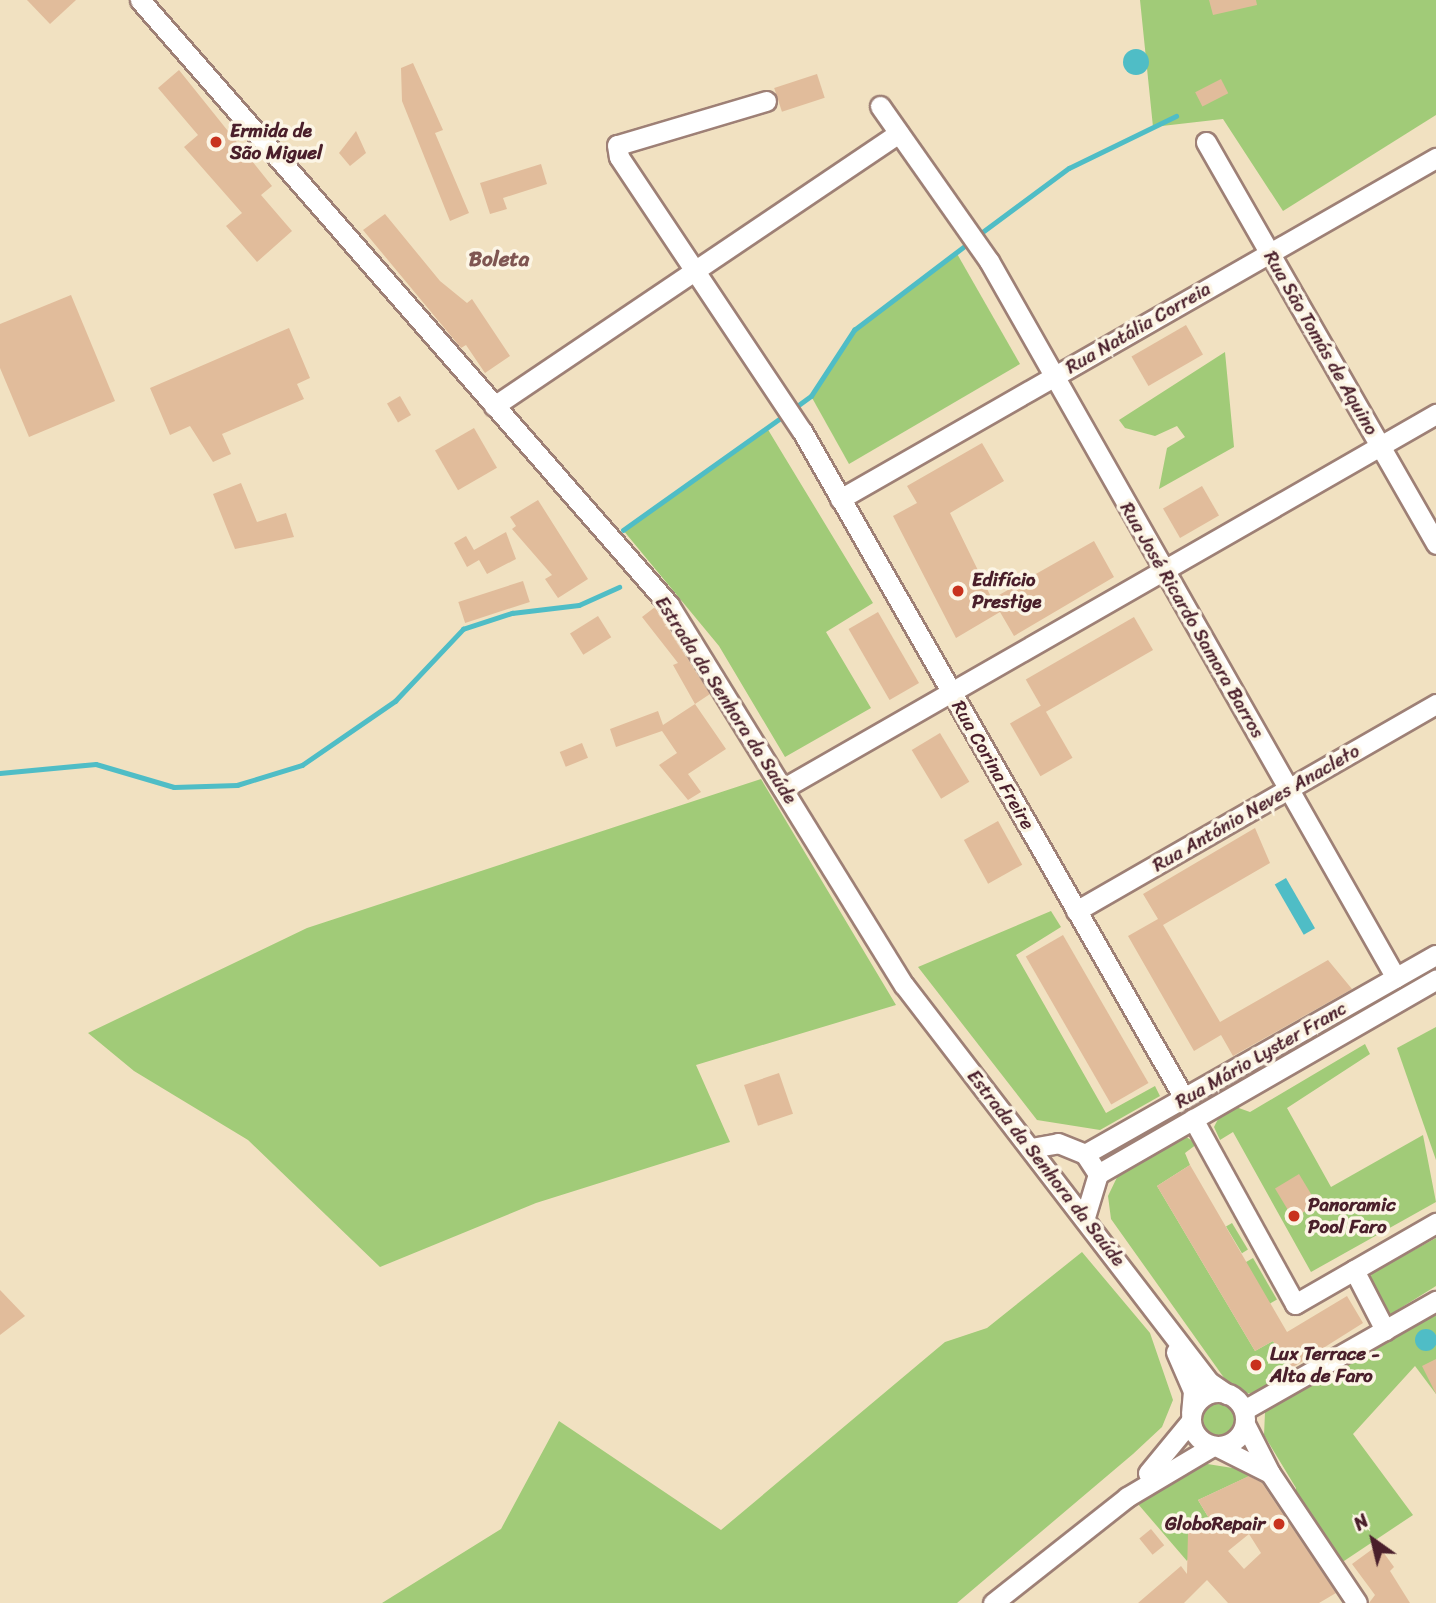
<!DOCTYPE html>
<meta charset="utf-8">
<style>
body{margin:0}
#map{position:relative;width:1436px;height:1603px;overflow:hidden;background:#f1e1c1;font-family:Sriracha,sans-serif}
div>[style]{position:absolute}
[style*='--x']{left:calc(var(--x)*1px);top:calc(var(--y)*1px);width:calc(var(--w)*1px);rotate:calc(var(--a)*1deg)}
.green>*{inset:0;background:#a1cb78;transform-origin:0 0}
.round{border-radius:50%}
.water>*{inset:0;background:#4fbdc6;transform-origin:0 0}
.stream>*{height:4.5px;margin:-2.25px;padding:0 2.25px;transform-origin:2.25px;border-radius:2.25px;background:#4fbdc6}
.building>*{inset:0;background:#e1bc9b;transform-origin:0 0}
.roads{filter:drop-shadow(2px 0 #9e8076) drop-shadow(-2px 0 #9e8076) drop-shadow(0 2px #9e8076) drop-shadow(0 -2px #9e8076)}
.minor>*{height:19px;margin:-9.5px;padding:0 9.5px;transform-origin:9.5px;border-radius:9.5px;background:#fff}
.minor>.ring{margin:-9.5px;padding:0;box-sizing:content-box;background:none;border:19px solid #fff;border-radius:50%}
.dots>*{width:19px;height:19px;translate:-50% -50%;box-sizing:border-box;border:4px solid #fcf5e5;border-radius:50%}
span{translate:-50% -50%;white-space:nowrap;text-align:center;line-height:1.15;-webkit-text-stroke:7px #fcf5e5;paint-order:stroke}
.poi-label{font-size:19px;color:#4a1f2b;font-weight:700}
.left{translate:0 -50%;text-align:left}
.right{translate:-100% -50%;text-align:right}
.street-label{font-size:19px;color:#4a1f2b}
.neighbourhood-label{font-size:21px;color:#7f5652;font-weight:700}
.north{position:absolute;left:1338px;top:1505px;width:70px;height:70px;-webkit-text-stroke:5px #fcf5e5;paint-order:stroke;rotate:326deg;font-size:19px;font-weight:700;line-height:28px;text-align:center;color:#4a1f2b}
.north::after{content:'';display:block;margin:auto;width:24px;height:32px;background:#4a1f2b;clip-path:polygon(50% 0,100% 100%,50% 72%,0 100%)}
</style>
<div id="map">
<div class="green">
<div style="clip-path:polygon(1140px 0,1436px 0,1436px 115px,1283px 211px,1223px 119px,1153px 127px)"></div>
<div style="clip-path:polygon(956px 252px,1020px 364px,849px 464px,811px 396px,854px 330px)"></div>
<div style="clip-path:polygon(1225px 352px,1234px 447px,1159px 489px,1167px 448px,1185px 437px,1177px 426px,1155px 436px,1125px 428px,1119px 420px)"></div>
<div style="clip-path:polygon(767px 428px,873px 603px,826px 632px,871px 708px,785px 757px,719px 646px,623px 530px)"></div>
<div style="clip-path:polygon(761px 779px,896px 1005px,696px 1065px,730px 1142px,536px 1203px,380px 1267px,248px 1140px,134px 1071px,88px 1033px,307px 928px)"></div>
<div style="clip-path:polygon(1051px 911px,1061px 927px,1016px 955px,1106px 1113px,1155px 1086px,1160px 1096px,1100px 1130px,1037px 1120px,918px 967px)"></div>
<div style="clip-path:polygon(1436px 1027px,1436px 1160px,1397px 1048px)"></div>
<div style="clip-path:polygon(1365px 1044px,1370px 1054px,1287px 1108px,1331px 1187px,1423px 1135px,1436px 1202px,1311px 1272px,1233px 1132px,1220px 1140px,1214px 1127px,1222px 1111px,1233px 1106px,1250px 1112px)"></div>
<div style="clip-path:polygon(1185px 1136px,1197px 1144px,1185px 1153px,1190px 1165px,1157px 1186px,1255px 1351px,1273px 1341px,1291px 1372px,1256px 1392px,1246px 1394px,1227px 1382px,1111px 1219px,1108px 1196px,1121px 1169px)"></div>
<div style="left:1232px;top:1223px;width:31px;height:7px;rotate:59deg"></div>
<div style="clip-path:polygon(1436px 1238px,1436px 1286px,1391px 1314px,1384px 1311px,1369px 1282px,1372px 1273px)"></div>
<div style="clip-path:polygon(1082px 1252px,1150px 1333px,1173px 1400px,1162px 1427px,1133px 1454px,957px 1603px,382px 1603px,501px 1529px,559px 1421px,721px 1530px,945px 1342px,987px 1328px)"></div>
<div style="left:1253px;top:1258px;width:48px;height:9px;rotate:60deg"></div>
<div style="clip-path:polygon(1436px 1308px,1436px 1394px,1415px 1366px,1353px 1434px,1413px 1515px,1341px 1563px,1296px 1501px,1296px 1488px,1264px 1435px,1265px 1412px)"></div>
<div class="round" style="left:1203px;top:1402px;width:34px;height:34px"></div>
<div style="clip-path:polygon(1201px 1463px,1258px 1472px,1198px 1500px,1210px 1520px,1187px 1561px,1138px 1504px)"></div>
</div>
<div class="water">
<div class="round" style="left:1123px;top:49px;width:26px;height:26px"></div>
<div style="left:1286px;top:878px;width:58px;height:13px;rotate:60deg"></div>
<div class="round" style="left:1415px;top:1329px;width:22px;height:22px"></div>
</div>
<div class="stream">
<div style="--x:977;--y:236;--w:114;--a:-36.5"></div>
<div style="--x:1069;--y:168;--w:119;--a:-25.9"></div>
<div style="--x:793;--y:409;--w:22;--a:-36"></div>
<div style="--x:811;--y:396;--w:79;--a:-56.9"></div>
<div style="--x:854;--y:330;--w:146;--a:-37.2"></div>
<div style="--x:623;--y:530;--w:200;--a:-35.4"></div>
<div style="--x:0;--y:773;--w:96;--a:-5.4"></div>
<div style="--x:96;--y:764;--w:81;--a:16.4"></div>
<div style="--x:174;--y:787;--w:63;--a:-1.8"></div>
<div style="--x:237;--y:785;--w:68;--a:-17.1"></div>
<div style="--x:302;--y:765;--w:113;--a:-34.5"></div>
<div style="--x:395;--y:701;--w:99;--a:-46.6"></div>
<div style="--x:463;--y:629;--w:52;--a:-18.1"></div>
<div style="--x:512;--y:613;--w:67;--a:-6.8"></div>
<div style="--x:579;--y:605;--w:44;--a:-24.2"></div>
</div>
<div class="building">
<div style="clip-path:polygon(27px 0,76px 0,50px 24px)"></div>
<div style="clip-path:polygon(1209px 0,1256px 0,1257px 5px,1213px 15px)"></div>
<div style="clip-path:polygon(413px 63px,443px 130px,435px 133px,469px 213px,450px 221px,402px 101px,401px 68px)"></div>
<div style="clip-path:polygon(179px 70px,272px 186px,261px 195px,292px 231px,257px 262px,226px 226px,242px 213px,184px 147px,198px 135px,158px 88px)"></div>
<div style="left:817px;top:74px;width:25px;height:45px;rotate:72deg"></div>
<div style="left:1221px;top:79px;width:16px;height:29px;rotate:63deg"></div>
<div style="clip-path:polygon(356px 131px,366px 153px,350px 166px,339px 153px)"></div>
<div style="clip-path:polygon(541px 164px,547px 184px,503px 198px,507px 209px,490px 214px,480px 183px)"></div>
<div style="clip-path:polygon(385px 214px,440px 281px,467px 303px,472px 299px,510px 356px,485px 373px,466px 345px,461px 348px,363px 230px)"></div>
<div style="clip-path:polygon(71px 295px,115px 401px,29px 437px,0 368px,0 324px)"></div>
<div style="left:1186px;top:325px;width:34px;height:63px;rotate:60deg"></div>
<div style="clip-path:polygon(289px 328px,310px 378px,297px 384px,304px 399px,222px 434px,231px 454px,213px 462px,190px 426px,170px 435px,150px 388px)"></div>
<div style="left:400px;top:396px;width:22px;height:15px;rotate:60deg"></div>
<div style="left:474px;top:428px;width:46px;height:45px;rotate:60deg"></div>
<div style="clip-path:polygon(982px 443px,1004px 481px,950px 513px,992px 599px,1094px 541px,1114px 577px,1014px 636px,1000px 612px,956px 638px,893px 516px,917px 503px,907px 486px)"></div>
<div style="clip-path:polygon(241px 483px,257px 522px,286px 513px,294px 537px,235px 549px,213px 494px)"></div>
<div style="left:1202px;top:486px;width:34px;height:45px;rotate:60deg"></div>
<div style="clip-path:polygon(538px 500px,588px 579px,558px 598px,545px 579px,552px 575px,512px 529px,516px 526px,510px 517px)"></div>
<div style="clip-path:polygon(506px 532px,516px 559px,487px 574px,479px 560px,467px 567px,454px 543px,466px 536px,474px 550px)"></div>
<div style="left:523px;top:581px;width:22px;height:68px;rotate:72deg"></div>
<div style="clip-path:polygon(655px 607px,710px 694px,695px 704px,726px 749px,688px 774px,701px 792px,688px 800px,659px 765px,677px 753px,662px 731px,616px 747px,610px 729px,658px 711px,663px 725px,695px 704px,673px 665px,678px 663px,642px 617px)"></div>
<div style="left:878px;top:612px;width:82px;height:34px;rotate:60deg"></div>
<div style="left:598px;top:616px;width:25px;height:33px;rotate:58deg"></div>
<div style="left:1134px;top:617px;width:38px;height:125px;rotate:60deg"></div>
<div style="left:1042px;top:705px;width:61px;height:37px;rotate:60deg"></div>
<div style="left:940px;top:733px;width:57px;height:33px;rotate:59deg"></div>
<div style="left:582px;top:743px;width:16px;height:24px;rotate:68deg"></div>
<div style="left:998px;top:821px;width:50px;height:39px;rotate:61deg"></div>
<div style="clip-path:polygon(1255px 828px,1270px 863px,1163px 925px,1220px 1022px,1328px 960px,1352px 989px,1233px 1056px,1221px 1035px,1194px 1051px,1128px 936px,1158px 919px,1143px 894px)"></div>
<div style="left:1063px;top:935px;width:171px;height:43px;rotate:60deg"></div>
<div style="left:779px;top:1073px;width:43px;height:37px;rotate:71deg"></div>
<div style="clip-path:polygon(1190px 1165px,1287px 1332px,1347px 1296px,1363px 1323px,1290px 1369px,1273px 1341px,1255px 1351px,1157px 1186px)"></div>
<div style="left:1299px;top:1174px;width:35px;height:28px;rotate:59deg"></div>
<div style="clip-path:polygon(0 1290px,25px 1316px,0 1335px)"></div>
<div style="clip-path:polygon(1436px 1359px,1436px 1394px,1422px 1366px)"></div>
<div style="clip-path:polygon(evenodd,1249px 1476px,1262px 1483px,1336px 1593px,1319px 1603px,1228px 1603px,1207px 1580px,1184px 1603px,1138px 1603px,1181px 1566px,1187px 1574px,1188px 1532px,1210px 1520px,1198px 1500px,1249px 1476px,1249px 1534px,1261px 1553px,1244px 1569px,1228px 1551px,1249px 1534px)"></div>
<div style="left:1151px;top:1529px;width:21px;height:15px;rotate:51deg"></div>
<div style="clip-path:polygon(1378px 1545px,1394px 1567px,1390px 1571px,1410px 1603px,1369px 1603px,1375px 1595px,1352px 1564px)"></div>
</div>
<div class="roads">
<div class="minor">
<div style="--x:140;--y:0;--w:804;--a:48.83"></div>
<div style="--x:669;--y:605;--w:447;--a:58.3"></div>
<div style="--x:904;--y:985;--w:501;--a:52.47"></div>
<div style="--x:1209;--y:1382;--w:22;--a:34"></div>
<div style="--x:766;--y:101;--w:155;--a:163.5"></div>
<div style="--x:617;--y:145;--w:12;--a:81"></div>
<div style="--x:619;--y:157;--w:329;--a:56.3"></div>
<div style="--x:802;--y:431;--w:769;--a:60.2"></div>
<div style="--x:880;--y:106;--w:189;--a:54.9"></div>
<div style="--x:989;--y:261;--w:824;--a:60.42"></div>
<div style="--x:1206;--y:142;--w:463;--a:60.2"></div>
<div style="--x:494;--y:406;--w:488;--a:-34"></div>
<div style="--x:840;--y:499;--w:687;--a:-29.78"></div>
<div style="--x:784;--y:788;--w:752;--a:-29.84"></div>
<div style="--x:1076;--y:911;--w:415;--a:-29.9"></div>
<div style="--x:1193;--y:1119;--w:211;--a:61.1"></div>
<div style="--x:1295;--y:1304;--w:163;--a:-29.9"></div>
<div style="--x:1031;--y:1148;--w:27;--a:-10"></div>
<div style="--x:1058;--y:1143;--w:29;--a:22"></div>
<div style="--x:1085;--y:1154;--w:24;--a:57"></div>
<div style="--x:1098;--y:1174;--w:45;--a:106.8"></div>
<div style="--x:1085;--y:1154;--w:403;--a:-29.6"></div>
<div style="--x:1098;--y:1174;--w:390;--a:-29.9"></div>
<div style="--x:1354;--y:1270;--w:68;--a:62.7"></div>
<div style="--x:1176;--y:1352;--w:43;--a:66.4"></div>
<div style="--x:1193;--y:1391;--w:22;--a:95"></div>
<div class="ring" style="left:1191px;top:1392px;width:35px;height:35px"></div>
<div style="--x:1244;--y:1410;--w:221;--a:-29.6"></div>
<div style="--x:1245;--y:1424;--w:55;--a:63"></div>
<div style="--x:1270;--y:1473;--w:156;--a:56.2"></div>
<div style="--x:1218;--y:1447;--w:58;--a:26.6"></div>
<div style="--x:1148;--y:1473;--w:66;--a:-50.5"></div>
<div style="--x:993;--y:1603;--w:171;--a:-38.3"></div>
<div style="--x:1127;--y:1497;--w:100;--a:-30.7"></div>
</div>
</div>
<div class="dots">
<div style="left:216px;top:142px;background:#c8321e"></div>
<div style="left:958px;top:591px;background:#c8321e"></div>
<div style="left:1294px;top:1216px;background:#c8321e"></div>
<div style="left:1256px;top:1365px;background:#c8321e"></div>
<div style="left:1279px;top:1524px;background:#c8321e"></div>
</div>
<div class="poi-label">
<span class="left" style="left:230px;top:142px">Ermida de<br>São Miguel</span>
<span class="left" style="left:972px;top:591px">Edifício<br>Prestige</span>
<span class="left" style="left:1308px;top:1216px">Panoramic<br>Pool Faro</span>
<span class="left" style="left:1270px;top:1365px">Lux Terrace -<br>Alta de Faro</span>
<span class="right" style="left:1265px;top:1524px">GloboRepair</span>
</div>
<div class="street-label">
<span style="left:1138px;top:328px;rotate:-30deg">Rua Natália Correia</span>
<span style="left:1321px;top:343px;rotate:60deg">Rua São Tomás de Aquino</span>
<span style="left:1192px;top:620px;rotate:60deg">Rua José Ricardo Samora Barros</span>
<span style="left:726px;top:700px;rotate:57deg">Estrada da Senhora da Saúde</span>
<span style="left:993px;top:765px;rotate:60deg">Rua Corina Freire</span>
<span style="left:1256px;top:808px;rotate:-30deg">Rua António Neves Anacleto</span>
<span style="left:1261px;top:1055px;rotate:-30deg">Rua Mário Lyster Franc</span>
<span style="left:1046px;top:1168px;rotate:52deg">Estrada da Senhora da Saúde</span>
</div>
<div class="neighbourhood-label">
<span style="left:499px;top:259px">Boleta</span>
</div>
<div class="north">N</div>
</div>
